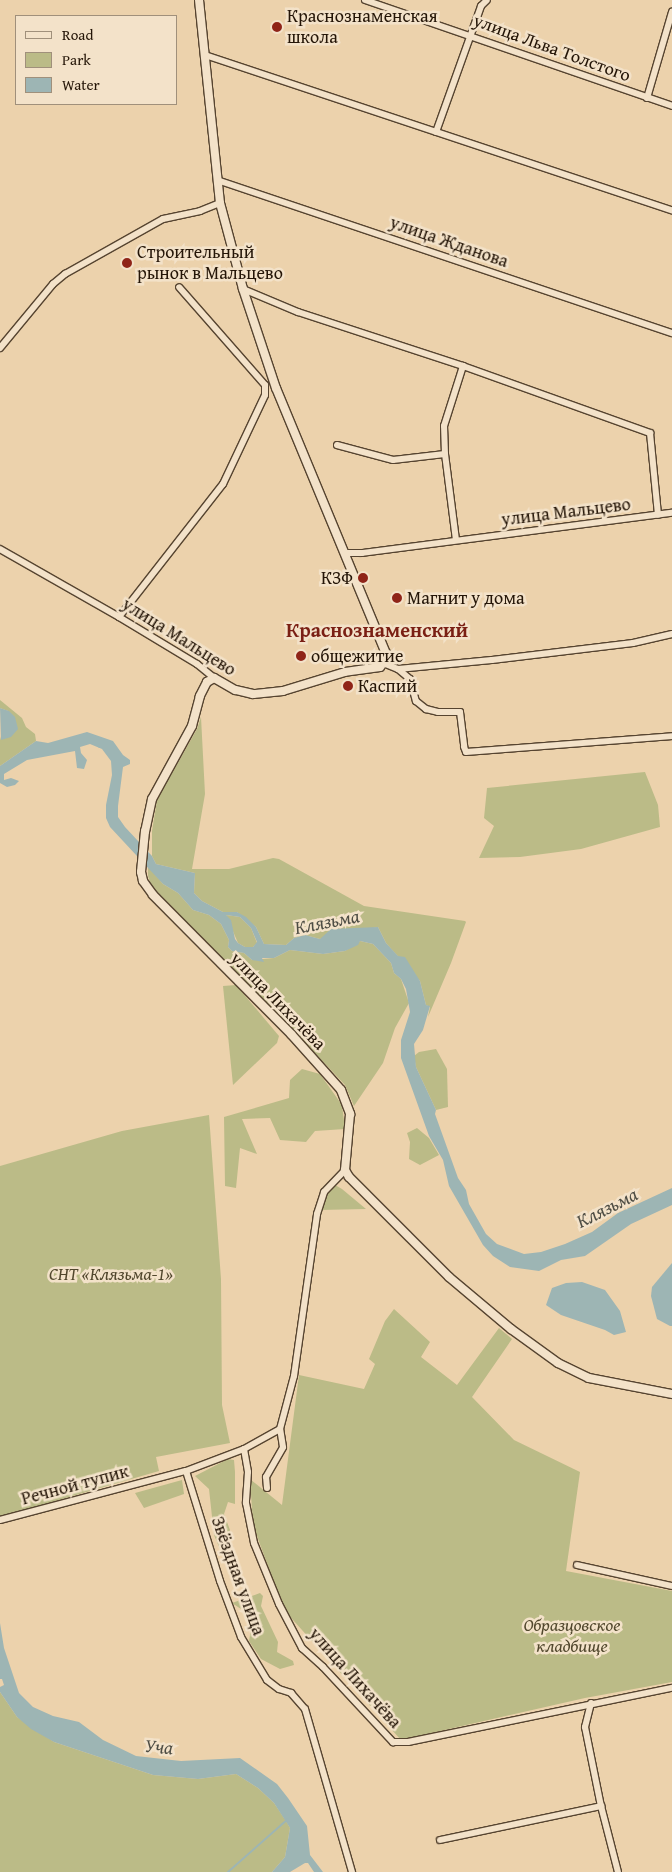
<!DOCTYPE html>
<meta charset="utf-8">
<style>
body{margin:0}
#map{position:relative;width:672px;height:1872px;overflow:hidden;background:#ecd2ac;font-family:"Gentium Book Plus",serif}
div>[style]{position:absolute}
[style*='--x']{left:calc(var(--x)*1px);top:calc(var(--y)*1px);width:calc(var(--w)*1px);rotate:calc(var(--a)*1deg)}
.green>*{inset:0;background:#bbbb87}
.water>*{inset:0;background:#9db5b4}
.stream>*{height:2px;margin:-1px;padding:0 1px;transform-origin:1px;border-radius:1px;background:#9db5b4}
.roads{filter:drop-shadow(1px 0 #564430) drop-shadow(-1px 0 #564430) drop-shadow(0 1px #564430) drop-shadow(0 -1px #564430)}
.minor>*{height:6px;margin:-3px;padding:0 3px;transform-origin:3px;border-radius:3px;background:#f3e2c9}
.tertiary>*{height:8px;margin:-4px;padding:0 4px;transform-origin:4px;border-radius:4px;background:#f3e2c9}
.dots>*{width:14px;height:14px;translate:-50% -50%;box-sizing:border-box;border:2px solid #f3e2c9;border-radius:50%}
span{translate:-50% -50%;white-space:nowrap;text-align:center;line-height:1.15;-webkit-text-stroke:5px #f3e2c9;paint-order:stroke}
.poi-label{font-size:18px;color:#241507}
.left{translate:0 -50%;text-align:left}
.right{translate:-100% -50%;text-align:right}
.street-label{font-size:18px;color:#241507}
.park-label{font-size:18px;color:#51472d;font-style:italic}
.water-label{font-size:19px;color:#4e4d44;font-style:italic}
.quarter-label{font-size:20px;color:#7a1f14;font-weight:700}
.legend{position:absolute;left:15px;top:15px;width:162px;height:90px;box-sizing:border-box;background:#f3e2c9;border:1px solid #a0907b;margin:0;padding:6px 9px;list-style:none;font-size:15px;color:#241507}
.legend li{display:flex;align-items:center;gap:10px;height:25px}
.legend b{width:25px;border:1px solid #a0907b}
</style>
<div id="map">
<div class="green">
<div style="clip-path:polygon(0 700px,22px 718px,26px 727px,35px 734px,36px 741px,0 766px,0 740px,8px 711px,0 708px)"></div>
<div style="clip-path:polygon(201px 717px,205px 794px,192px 869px,229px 869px,273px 858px,279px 859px,364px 906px,465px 921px,466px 922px,451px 963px,428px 1017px,430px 1007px,426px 1005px,420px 981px,386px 943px,378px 927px,320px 939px,305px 935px,294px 938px,286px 945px,264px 944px,256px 927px,237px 912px,223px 912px,202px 901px,194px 893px,195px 873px,156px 864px,152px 856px,152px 831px,157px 800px,197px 729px)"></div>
<div style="clip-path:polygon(645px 772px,658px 805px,660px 827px,581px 849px,520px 857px,479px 858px,494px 826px,484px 818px,487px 788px)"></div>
<div style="clip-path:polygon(148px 866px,163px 884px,178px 893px,193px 910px,209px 915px,221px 924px,229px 940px,228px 947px,232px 951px,244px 953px,252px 960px,274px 958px,290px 950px,323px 954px,345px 951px,360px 941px,373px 944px,391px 963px,394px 973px,401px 979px,409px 1003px,395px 1028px,383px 1063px,354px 1106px,345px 1085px,330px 1069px,152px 888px,148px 876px)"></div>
<div style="clip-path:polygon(226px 915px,240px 917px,251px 928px,257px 943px,253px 947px,245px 947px,238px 943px)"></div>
<div style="clip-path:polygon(236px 985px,279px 1036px,277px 1043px,233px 1085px,223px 986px)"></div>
<div style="clip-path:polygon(436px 1049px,447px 1069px,448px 1107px,436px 1110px,416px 1067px,414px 1056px,419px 1052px)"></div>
<div style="clip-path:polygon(302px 1069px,320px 1074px,342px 1105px,345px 1129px,315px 1131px,306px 1142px,280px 1140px,270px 1118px,242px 1119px,257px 1154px,240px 1148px,236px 1188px,225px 1186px,224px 1117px,289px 1098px,290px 1080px)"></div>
<div style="clip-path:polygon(209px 1115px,221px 1279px,222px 1405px,230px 1443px,156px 1457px,159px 1471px,0 1517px,0 1166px,122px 1131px)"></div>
<div style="clip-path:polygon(417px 1128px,429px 1138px,439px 1155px,420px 1165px,409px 1159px,410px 1142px,407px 1133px)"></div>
<div style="clip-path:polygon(335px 1185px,342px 1189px,366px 1209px,320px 1210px,328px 1191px)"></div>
<div style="clip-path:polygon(394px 1309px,430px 1342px,421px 1357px,457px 1385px,499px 1328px,512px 1339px,472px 1397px,514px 1440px,580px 1472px,566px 1571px,672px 1591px,672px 1682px,585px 1698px,401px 1740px,275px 1600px,269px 1569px,253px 1525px,250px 1479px,282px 1505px,299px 1375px,364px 1389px,375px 1364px,369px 1359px,385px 1321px)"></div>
<div style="clip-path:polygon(228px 1459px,234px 1460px,235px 1472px,235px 1504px,228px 1502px,224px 1514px,230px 1530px,228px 1568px,214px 1535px,209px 1489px,195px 1476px)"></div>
<div style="clip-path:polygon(182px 1480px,184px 1494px,144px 1508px,135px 1493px)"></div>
<div style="clip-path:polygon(260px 1593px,263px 1596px,261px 1606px,278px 1642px,277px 1652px,293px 1661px,294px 1665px,280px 1669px,261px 1659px,249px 1641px,253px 1617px,232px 1603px)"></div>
<div style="clip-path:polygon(0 1692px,17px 1717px,54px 1742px,153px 1775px,198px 1779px,236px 1774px,258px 1788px,274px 1803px,286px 1821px,290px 1828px,285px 1857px,272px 1872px,0 1872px)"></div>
</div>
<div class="water">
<div style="clip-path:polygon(0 708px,9px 711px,15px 717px,18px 729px,11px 737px,1px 740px)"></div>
<div style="clip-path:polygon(evenodd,87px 732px,113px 741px,123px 755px,130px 760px,130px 764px,123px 767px,118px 806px,118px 817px,125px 827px,152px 856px,156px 864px,195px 873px,194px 893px,202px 901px,223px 912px,237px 912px,246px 917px,256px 927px,264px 944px,286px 945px,294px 938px,305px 935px,320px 939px,331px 929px,378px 927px,386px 943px,398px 956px,405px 957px,420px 981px,426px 1005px,430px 1006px,423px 1030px,414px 1044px,416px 1067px,436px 1110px,435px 1114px,458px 1178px,466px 1190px,469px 1204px,486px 1234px,497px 1244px,524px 1254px,541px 1252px,565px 1244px,592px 1232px,618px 1213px,672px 1188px,672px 1205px,631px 1224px,585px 1256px,561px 1260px,539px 1271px,510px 1267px,493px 1256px,483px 1245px,449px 1186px,443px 1160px,429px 1136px,401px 1058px,401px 1040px,410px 1012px,406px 989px,401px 979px,394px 973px,391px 963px,373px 944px,360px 941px,358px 945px,345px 951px,323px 954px,290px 950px,274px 958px,262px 958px,264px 962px,252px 960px,244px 953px,232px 951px,228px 947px,229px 940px,221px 924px,209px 915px,193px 910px,178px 893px,163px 884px,110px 827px,106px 818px,106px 805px,112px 775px,111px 761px,102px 749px,90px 744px,80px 747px,81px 753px,87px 760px,84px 769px,77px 768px,75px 751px,27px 760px,4px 774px,4px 780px,11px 778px,19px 781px,15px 785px,7px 787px,0 783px,0 766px,36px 741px,48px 743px,87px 732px,226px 915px,240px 917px,251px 928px,257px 942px,253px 947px,245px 947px,238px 943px,235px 939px,231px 920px,226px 915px)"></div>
<div style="clip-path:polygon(672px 1263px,672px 1326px,670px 1326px,657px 1319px,651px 1296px,652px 1287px)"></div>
<div style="clip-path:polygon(582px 1282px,605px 1290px,620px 1311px,626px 1332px,614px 1335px,605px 1330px,561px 1315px,546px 1305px,552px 1288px,566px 1283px)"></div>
<div style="clip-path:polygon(0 1623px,4px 1648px,19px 1693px,33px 1707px,53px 1716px,79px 1722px,103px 1740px,136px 1756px,181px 1761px,240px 1758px,277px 1784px,288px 1798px,307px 1826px,310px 1855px,323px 1872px,314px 1872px,308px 1863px,305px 1863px,290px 1872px,272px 1872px,285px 1857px,290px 1828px,274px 1803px,258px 1788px,236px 1774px,198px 1779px,153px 1775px,54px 1742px,31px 1729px,17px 1717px,0 1692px,0 1687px,4px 1685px,2px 1679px,0 1679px)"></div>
</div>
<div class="stream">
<div style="--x:228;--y:1872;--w:80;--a:-41.5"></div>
</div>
<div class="roads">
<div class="minor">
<div style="--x:365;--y:0;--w:325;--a:19"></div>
<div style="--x:205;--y:55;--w:492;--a:18.4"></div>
<div style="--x:647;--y:98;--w:90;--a:-73.8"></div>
<div style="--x:436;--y:132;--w:134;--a:-70.3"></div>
<div style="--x:481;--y:6;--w:8;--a:-45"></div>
<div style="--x:217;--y:180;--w:480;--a:18.6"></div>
<div style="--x:243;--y:289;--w:60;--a:22.7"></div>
<div style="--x:298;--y:312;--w:174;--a:18.1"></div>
<div style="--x:463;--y:366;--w:199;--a:19.7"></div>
<div style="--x:650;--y:433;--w:82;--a:84.4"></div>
<div style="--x:0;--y:348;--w:83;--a:-50.4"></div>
<div style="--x:53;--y:284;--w:16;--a:-40"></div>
<div style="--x:65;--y:274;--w:112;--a:-29.3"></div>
<div style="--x:163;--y:219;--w:38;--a:-12"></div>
<div style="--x:200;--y:211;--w:22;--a:-22"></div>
<div style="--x:337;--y:445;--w:58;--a:15"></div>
<div style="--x:393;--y:460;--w:52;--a:-6.6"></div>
<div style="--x:456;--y:540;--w:87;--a:-97.3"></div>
<div style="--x:445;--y:454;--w:28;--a:-92"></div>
<div style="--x:444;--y:426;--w:63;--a:-72.4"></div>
<div style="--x:0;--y:549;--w:137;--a:29.7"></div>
<div style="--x:119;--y:617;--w:91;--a:31.1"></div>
<div style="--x:197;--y:664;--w:22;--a:39"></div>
<div style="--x:345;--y:553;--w:17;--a:0"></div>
<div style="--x:362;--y:553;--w:313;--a:-7.4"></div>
<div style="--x:119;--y:617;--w:169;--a:-52"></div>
<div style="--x:223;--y:484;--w:98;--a:-64.7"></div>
<div style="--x:265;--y:395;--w:10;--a:-90"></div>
<div style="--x:265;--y:385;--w:130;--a:-131.3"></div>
<div style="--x:383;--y:663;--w:16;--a:22"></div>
<div style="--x:398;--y:669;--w:94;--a:-5.5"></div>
<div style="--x:492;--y:660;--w:142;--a:-6.9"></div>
<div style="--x:633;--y:643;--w:40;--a:-13"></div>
<div style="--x:398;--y:669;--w:16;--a:40"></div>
<div style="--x:410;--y:679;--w:23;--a:75"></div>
<div style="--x:416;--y:701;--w:13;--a:39"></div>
<div style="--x:426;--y:709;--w:12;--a:14"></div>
<div style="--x:438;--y:712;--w:22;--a:0"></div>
<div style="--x:460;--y:712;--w:35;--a:83"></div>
<div style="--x:464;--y:747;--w:5;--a:68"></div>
<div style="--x:466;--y:752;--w:207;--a:-4.4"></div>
<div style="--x:244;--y:1449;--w:23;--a:80"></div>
<div style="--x:248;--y:1472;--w:31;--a:94"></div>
<div style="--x:246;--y:1503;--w:41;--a:78.7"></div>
<div style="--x:254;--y:1543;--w:66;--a:67.7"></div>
<div style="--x:279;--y:1604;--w:50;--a:62.4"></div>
<div style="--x:302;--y:1648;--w:28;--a:42"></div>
<div style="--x:323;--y:1667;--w:103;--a:47"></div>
<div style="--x:393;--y:1742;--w:15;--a:0"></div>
<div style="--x:408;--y:1742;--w:269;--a:-11.6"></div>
<div style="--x:186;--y:1471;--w:115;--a:72.8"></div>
<div style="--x:220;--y:1581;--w:60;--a:69.4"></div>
<div style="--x:241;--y:1637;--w:50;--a:58.8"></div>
<div style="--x:267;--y:1680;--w:15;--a:37"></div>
<div style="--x:279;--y:1689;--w:13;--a:18"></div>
<div style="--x:291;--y:1693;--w:21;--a:49"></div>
<div style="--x:305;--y:1709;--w:170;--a:73.9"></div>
<div style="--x:267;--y:1488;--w:11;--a:-95"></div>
<div style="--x:266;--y:1477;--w:34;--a:-60"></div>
<div style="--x:283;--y:1447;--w:18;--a:-99"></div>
<div style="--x:280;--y:1429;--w:55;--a:-75.2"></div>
<div style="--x:294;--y:1376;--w:164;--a:-81.9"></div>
<div style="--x:317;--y:1214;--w:23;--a:-72"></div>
<div style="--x:324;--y:1192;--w:30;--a:-46"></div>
<div style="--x:0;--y:1520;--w:192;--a:-14.8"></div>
<div style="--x:186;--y:1471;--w:62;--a:-20.8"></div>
<div style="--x:244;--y:1449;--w:41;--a:-29.1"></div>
<div style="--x:577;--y:1565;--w:97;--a:12.5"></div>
<div style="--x:591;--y:1703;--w:25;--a:104"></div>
<div style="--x:585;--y:1727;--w:81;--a:78.6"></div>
<div style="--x:601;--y:1806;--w:68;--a:75.6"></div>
<div style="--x:440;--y:1840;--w:165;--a:-11.9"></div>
</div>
<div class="tertiary">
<div style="--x:199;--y:0;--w:204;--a:84.1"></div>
<div style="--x:220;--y:203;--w:89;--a:75"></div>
<div style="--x:243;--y:289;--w:104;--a:71.6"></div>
<div style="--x:276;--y:388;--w:287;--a:67.5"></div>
<div style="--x:386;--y:653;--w:15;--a:113"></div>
<div style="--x:380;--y:667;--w:35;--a:172"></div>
<div style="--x:345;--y:672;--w:65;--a:163"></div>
<div style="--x:283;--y:691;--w:30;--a:174"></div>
<div style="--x:253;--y:694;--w:18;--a:-167"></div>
<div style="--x:235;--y:690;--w:24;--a:-150"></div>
<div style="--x:214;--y:678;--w:8;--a:150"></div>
<div style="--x:207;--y:682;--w:16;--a:117"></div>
<div style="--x:200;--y:696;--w:31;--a:105"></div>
<div style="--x:192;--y:726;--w:83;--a:118.7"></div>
<div style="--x:152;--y:799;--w:33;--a:102"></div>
<div style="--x:145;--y:831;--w:41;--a:95.6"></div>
<div style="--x:141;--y:872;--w:9;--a:77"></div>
<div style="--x:143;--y:881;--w:17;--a:54"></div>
<div style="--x:153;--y:895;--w:196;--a:45.2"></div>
<div style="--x:291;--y:1034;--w:75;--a:48.2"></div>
<div style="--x:341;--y:1090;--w:26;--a:69"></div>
<div style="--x:350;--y:1114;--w:56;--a:95.1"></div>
<div style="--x:345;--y:1170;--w:8;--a:60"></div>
<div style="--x:349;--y:1177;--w:141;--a:45"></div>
<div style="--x:449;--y:1277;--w:81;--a:40"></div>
<div style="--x:511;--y:1329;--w:58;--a:35.9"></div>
<div style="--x:558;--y:1363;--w:34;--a:26"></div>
<div style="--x:589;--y:1378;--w:85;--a:10.9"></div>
</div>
</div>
<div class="dots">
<div style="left:277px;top:27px;background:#8f2418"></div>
<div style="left:127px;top:263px;background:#8f2418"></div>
<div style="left:363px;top:578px;background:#8f2418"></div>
<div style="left:397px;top:598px;background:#8f2418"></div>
<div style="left:301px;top:656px;background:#8f2418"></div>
<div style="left:348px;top:686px;background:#8f2418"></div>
</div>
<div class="poi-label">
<span class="left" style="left:287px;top:27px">Краснознаменская<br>школа</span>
<span class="left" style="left:137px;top:263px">Строительный<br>рынок в Мальцево</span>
<span class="right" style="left:353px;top:578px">КЗФ</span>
<span class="left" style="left:407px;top:598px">Магнит у дома</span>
<span class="left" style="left:311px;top:656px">общежитие</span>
<span class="left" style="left:358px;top:686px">Каспий</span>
</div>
<div class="street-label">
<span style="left:552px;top:48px;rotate:20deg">улица Льва Толстого</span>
<span style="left:449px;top:242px;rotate:19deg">улица Жданова</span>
<span style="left:566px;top:512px;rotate:-7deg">улица Мальцево</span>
<span style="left:179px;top:637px;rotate:32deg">улица Мальцево</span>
<span style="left:278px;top:1001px;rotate:46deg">улица Лихачёва</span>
<span style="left:75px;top:1485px;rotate:-15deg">Речной тупик</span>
<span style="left:238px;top:1576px;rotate:70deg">Звёздная улица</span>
<span style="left:355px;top:1678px;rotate:48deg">улица Лихачёва</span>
</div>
<div class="park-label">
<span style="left:111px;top:1274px">СНТ «Клязьма-1»</span>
<span style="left:572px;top:1636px">Образцовское<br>кладбище</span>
</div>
<div class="water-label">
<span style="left:327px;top:922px;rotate:-11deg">Клязьма</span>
<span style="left:607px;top:1208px;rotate:-27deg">Клязьма</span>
<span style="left:159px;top:1747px;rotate:5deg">Уча</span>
</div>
<div class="quarter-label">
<span style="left:377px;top:629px">Краснознаменский</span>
</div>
<ul class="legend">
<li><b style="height:6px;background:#f3e2c9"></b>Road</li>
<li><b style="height:14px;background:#bbbb87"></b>Park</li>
<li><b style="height:14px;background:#9db5b4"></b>Water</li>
</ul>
</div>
